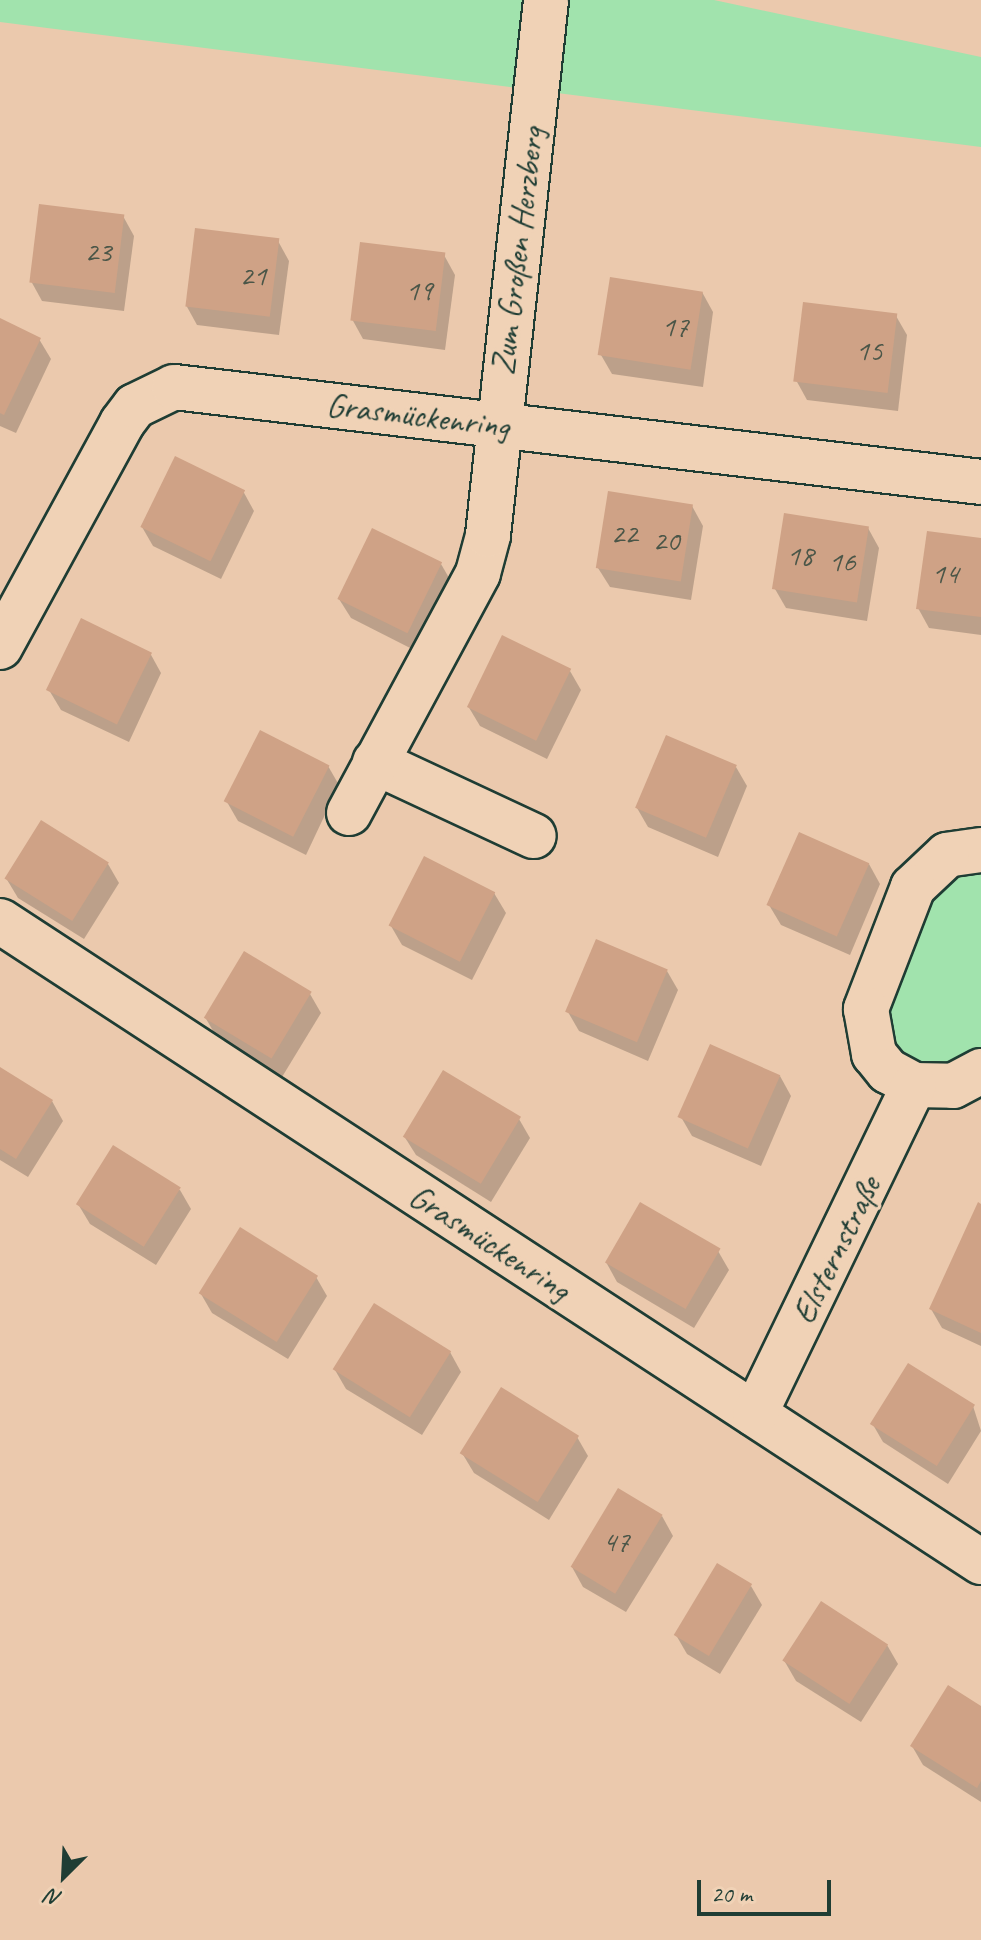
<!DOCTYPE html>
<meta charset="utf-8">
<style>
body{margin:0}
#map{position:relative;width:981px;height:1940px;overflow:hidden;background:#ebc9ad;font-family:Caveat,sans-serif}
div>[style]{position:absolute}
[style*='--x']{left:calc(var(--x)*1px);top:calc(var(--y)*1px);width:calc(var(--w)*1px);rotate:calc(var(--a)*1deg)}
.green>*{inset:0;background:#a1e3ad}
.shadow>*{inset:0;background:#0003}
.building>*{inset:0;background:#cfa286;transform-origin:0 0}
.roads{filter:drop-shadow(2px 0 #1f3d34) drop-shadow(-2px 0 #1f3d34) drop-shadow(0 2px #1f3d34) drop-shadow(0 -2px #1f3d34)}
.street>*{height:44px;margin:-22px;padding:0 22px;transform-origin:22px;border-radius:22px;background:#f0d2b6}
span{translate:-50% -50%;white-space:nowrap;text-align:center;line-height:1.15;-webkit-text-stroke:7px #f0d2b6;paint-order:stroke}
.number-label{font-size:30px;color:#4b5648}
.number-label span{-webkit-text-stroke-width:0}
.street-label{font-size:34px;color:#1f3d34}
.north{position:absolute;left:24px;top:1836px;width:80px;height:80px;-webkit-text-stroke:6px #f0d2b6;paint-order:stroke;rotate:204deg;font-size:22px;font-weight:700;line-height:32px;text-align:center;color:#1f3d34}
.north::after{content:'';display:block;margin:auto;width:28px;height:36px;background:#1f3d34;clip-path:polygon(50% 0,100% 100%,50% 72%,0 100%)}
.scale{position:absolute;left:697px;top:1880px;width:134px;height:36px;box-sizing:border-box;border:4px solid #1f3d34;border-top:0;padding-left:10px;font-size:24px;line-height:28px;white-space:nowrap;color:#1f3d34;-webkit-text-stroke:6px #f0d2b6;paint-order:stroke}
</style>
<div id="map">
<div class="green">
<div style="clip-path:polygon(0 0,714px 0,981px 57px,981px 147px,0 22px)"></div>
<div style="clip-path:polygon(981px 869px,981px 1050px,938px 1071px,896px 1054px,883px 993px,921px 902px,953px 872px)"></div>
</div>
<div class="shadow">
<div style="clip-path:polygon(123px 216px,134px 236px,124px 311px,42px 301px,31px 281px)"></div>
<div style="clip-path:polygon(278px 241px,289px 261px,279px 335px,197px 325px,186px 305px)"></div>
<div style="clip-path:polygon(444px 255px,455px 275px,445px 350px,363px 339px,352px 319px)"></div>
<div style="clip-path:polygon(702px 292px,713px 312px,703px 387px,612px 374px,601px 355px)"></div>
<div style="clip-path:polygon(896px 316px,907px 335px,898px 411px,807px 400px,796px 380px)"></div>
<div style="clip-path:polygon(0 320px,39px 339px,51px 359px,16px 433px,0 426px)"></div>
<div style="clip-path:polygon(243px 491px,254px 511px,221px 579px,153px 546px,142px 527px)"></div>
<div style="clip-path:polygon(692px 506px,703px 526px,691px 600px,610px 587px,598px 568px)"></div>
<div style="clip-path:polygon(868px 528px,879px 548px,867px 621px,786px 608px,775px 589px)"></div>
<div style="clip-path:polygon(981px 540px,981px 635px,929px 628px,918px 608px)"></div>
<div style="clip-path:polygon(441px 564px,452px 583px,418px 652px,351px 618px,339px 599px)"></div>
<div style="clip-path:polygon(150px 653px,161px 673px,129px 742px,61px 710px,49px 690px)"></div>
<div style="clip-path:polygon(570px 671px,581px 690px,547px 759px,480px 726px,468px 706px)"></div>
<div style="clip-path:polygon(328px 766px,339px 785px,306px 855px,238px 821px,227px 802px)"></div>
<div style="clip-path:polygon(736px 767px,747px 786px,718px 857px,648px 827px,637px 808px)"></div>
<div style="clip-path:polygon(108px 864px,119px 883px,84px 939px,18px 898px,6px 878px)"></div>
<div style="clip-path:polygon(869px 864px,880px 884px,850px 955px,781px 925px,769px 905px)"></div>
<div style="clip-path:polygon(494px 893px,506px 913px,472px 980px,402px 945px,391px 926px)"></div>
<div style="clip-path:polygon(667px 971px,678px 990px,648px 1061px,579px 1031px,568px 1012px)"></div>
<div style="clip-path:polygon(310px 994px,321px 1013px,282px 1077px,216px 1036px,205px 1017px)"></div>
<div style="clip-path:polygon(0 1069px,52px 1101px,63px 1121px,28px 1177px,0 1160px)"></div>
<div style="clip-path:polygon(780px 1076px,791px 1096px,761px 1166px,692px 1136px,681px 1117px)"></div>
<div style="clip-path:polygon(519px 1119px,530px 1138px,491px 1202px,416px 1155px,404px 1136px)"></div>
<div style="clip-path:polygon(180px 1190px,191px 1209px,156px 1265px,90px 1224px,78px 1204px)"></div>
<div style="clip-path:polygon(981px 1206px,981px 1346px,942px 1328px,931px 1309px)"></div>
<div style="clip-path:polygon(718px 1251px,729px 1270px,694px 1328px,617px 1282px,606px 1262px)"></div>
<div style="clip-path:polygon(316px 1277px,327px 1296px,288px 1359px,212px 1313px,201px 1294px)"></div>
<div style="clip-path:polygon(450px 1352px,461px 1372px,422px 1435px,346px 1389px,335px 1370px)"></div>
<div style="clip-path:polygon(973px 1406px,981px 1431px,948px 1484px,883px 1442px,872px 1423px)"></div>
<div style="clip-path:polygon(577px 1437px,588px 1456px,549px 1520px,474px 1473px,462px 1453px)"></div>
<div style="clip-path:polygon(662px 1516px,673px 1536px,626px 1612px,583px 1587px,572px 1567px)"></div>
<div style="clip-path:polygon(751px 1586px,762px 1605px,720px 1674px,687px 1654px,676px 1635px)"></div>
<div style="clip-path:polygon(887px 1645px,898px 1664px,861px 1722px,796px 1681px,785px 1662px)"></div>
<div style="clip-path:polygon(981px 1709px,981px 1802px,923px 1765px,912px 1746px)"></div>
</div>
<div class="building">
<div style="left:39px;top:204px;width:86px;height:79px;rotate:7deg"></div>
<div style="left:195px;top:228px;width:85px;height:79px;rotate:7deg"></div>
<div style="left:360px;top:242px;width:86px;height:79px;rotate:7deg"></div>
<div style="left:610px;top:277px;width:94px;height:79px;rotate:9deg"></div>
<div style="left:803px;top:302px;width:95px;height:80px;rotate:7deg"></div>
<div style="clip-path:polygon(0 318px,41px 338px,4px 415px,0 413px)"></div>
<div style="left:175px;top:456px;width:78px;height:79px;rotate:26deg"></div>
<div style="left:608px;top:491px;width:86px;height:78px;rotate:9deg"></div>
<div style="left:784px;top:513px;width:86px;height:77px;rotate:9deg"></div>
<div style="left:372px;top:528px;width:78px;height:79px;rotate:26deg"></div>
<div style="clip-path:polygon(927px 531px,981px 538px,981px 617px,916px 609px)"></div>
<div style="left:81px;top:618px;width:79px;height:80px;rotate:26deg"></div>
<div style="left:502px;top:635px;width:77px;height:80px;rotate:26deg"></div>
<div style="left:260px;top:730px;width:78px;height:80px;rotate:27deg"></div>
<div style="left:666px;top:735px;width:77px;height:79px;rotate:23deg"></div>
<div style="left:41px;top:820px;width:80px;height:69px;rotate:32deg"></div>
<div style="left:799px;top:832px;width:77px;height:80px;rotate:24deg"></div>
<div style="left:424px;top:856px;width:80px;height:78px;rotate:27deg"></div>
<div style="left:596px;top:939px;width:78px;height:79px;rotate:23deg"></div>
<div style="left:244px;top:951px;width:79px;height:78px;rotate:31deg"></div>
<div style="left:710px;top:1044px;width:77px;height:80px;rotate:24deg"></div>
<div style="clip-path:polygon(0 1067px,53px 1100px,16px 1159px,0 1149px)"></div>
<div style="left:443px;top:1070px;width:91px;height:78px;rotate:31deg"></div>
<div style="left:113px;top:1145px;width:80px;height:70px;rotate:32deg"></div>
<div style="left:640px;top:1202px;width:93px;height:70px;rotate:30deg"></div>
<div style="clip-path:polygon(978px 1202px,981px 1204px,981px 1333px,929px 1309px)"></div>
<div style="left:240px;top:1227px;width:92px;height:78px;rotate:32deg"></div>
<div style="left:374px;top:1303px;width:91px;height:78px;rotate:32deg"></div>
<div style="left:908px;top:1363px;width:79px;height:72px;rotate:32deg"></div>
<div style="left:501px;top:1387px;width:92px;height:78px;rotate:32deg"></div>
<div style="left:618px;top:1488px;width:52px;height:92px;rotate:31deg"></div>
<div style="left:717px;top:1563px;width:41px;height:84px;rotate:31deg"></div>
<div style="left:821px;top:1601px;width:80px;height:71px;rotate:33deg"></div>
<div style="clip-path:polygon(948px 1685px,981px 1706px,981px 1781px,977px 1788px,910px 1746px)"></div>
</div>
<div class="roads">
<div class="street">
<div style="--x:0;--y:647;--w:255;--a:-61.4"></div>
<div style="--x:122;--y:423;--w:21;--a:-53"></div>
<div style="--x:135;--y:406;--w:43;--a:-26"></div>
<div style="--x:174;--y:387;--w:813;--a:6.71"></div>
<div style="--x:375;--y:762;--w:175;--a:25"></div>
<div style="--x:349;--y:813;--w:272;--a:-61.7"></div>
<div style="--x:478;--y:573;--w:39;--a:-75"></div>
<div style="--x:488;--y:535;--w:538;--a:-83.81"></div>
<div style="--x:981;--y:850;--w:34;--a:172"></div>
<div style="--x:947;--y:855;--w:47;--a:136.7"></div>
<div style="--x:913;--y:887;--w:131;--a:111.1"></div>
<div style="--x:866;--y:1009;--w:46;--a:79.9"></div>
<div style="--x:874;--y:1054;--w:22;--a:51"></div>
<div style="--x:888;--y:1071;--w:30;--a:28"></div>
<div style="--x:914;--y:1085;--w:39;--a:1"></div>
<div style="--x:953;--y:1086;--w:32;--a:-28"></div>
<div style="--x:0;--y:921;--w:1172;--a:33.16"></div>
<div style="--x:755;--y:1414;--w:365;--a:-64.2"></div>
</div>
</div>
<div class="number-label">
<span style="left:98px;top:251px">23</span>
<span style="left:253px;top:275px">21</span>
<span style="left:419px;top:290px">19</span>
<span style="left:675px;top:326px">17</span>
<span style="left:869px;top:350px">15</span>
<span style="left:624px;top:533px">22</span>
<span style="left:666px;top:540px">20</span>
<span style="left:800px;top:555px">18</span>
<span style="left:842px;top:561px">16</span>
<span style="left:945px;top:573px">14</span>
<span style="left:616px;top:1541px">47</span>
</div>
<div class="street-label">
<span style="left:517px;top:251px;rotate:-83deg">Zum Großen Herzberg</span>
<span style="left:418px;top:415px;rotate:7deg">Grasmückenring</span>
<span style="left:490px;top:1242px;rotate:33deg">Grasmückenring</span>
<span style="left:836px;top:1250px;rotate:-64deg">Elsternstraße</span>
</div>
<div class="north">N</div>
<div class="scale">20 m</div>
</div>
